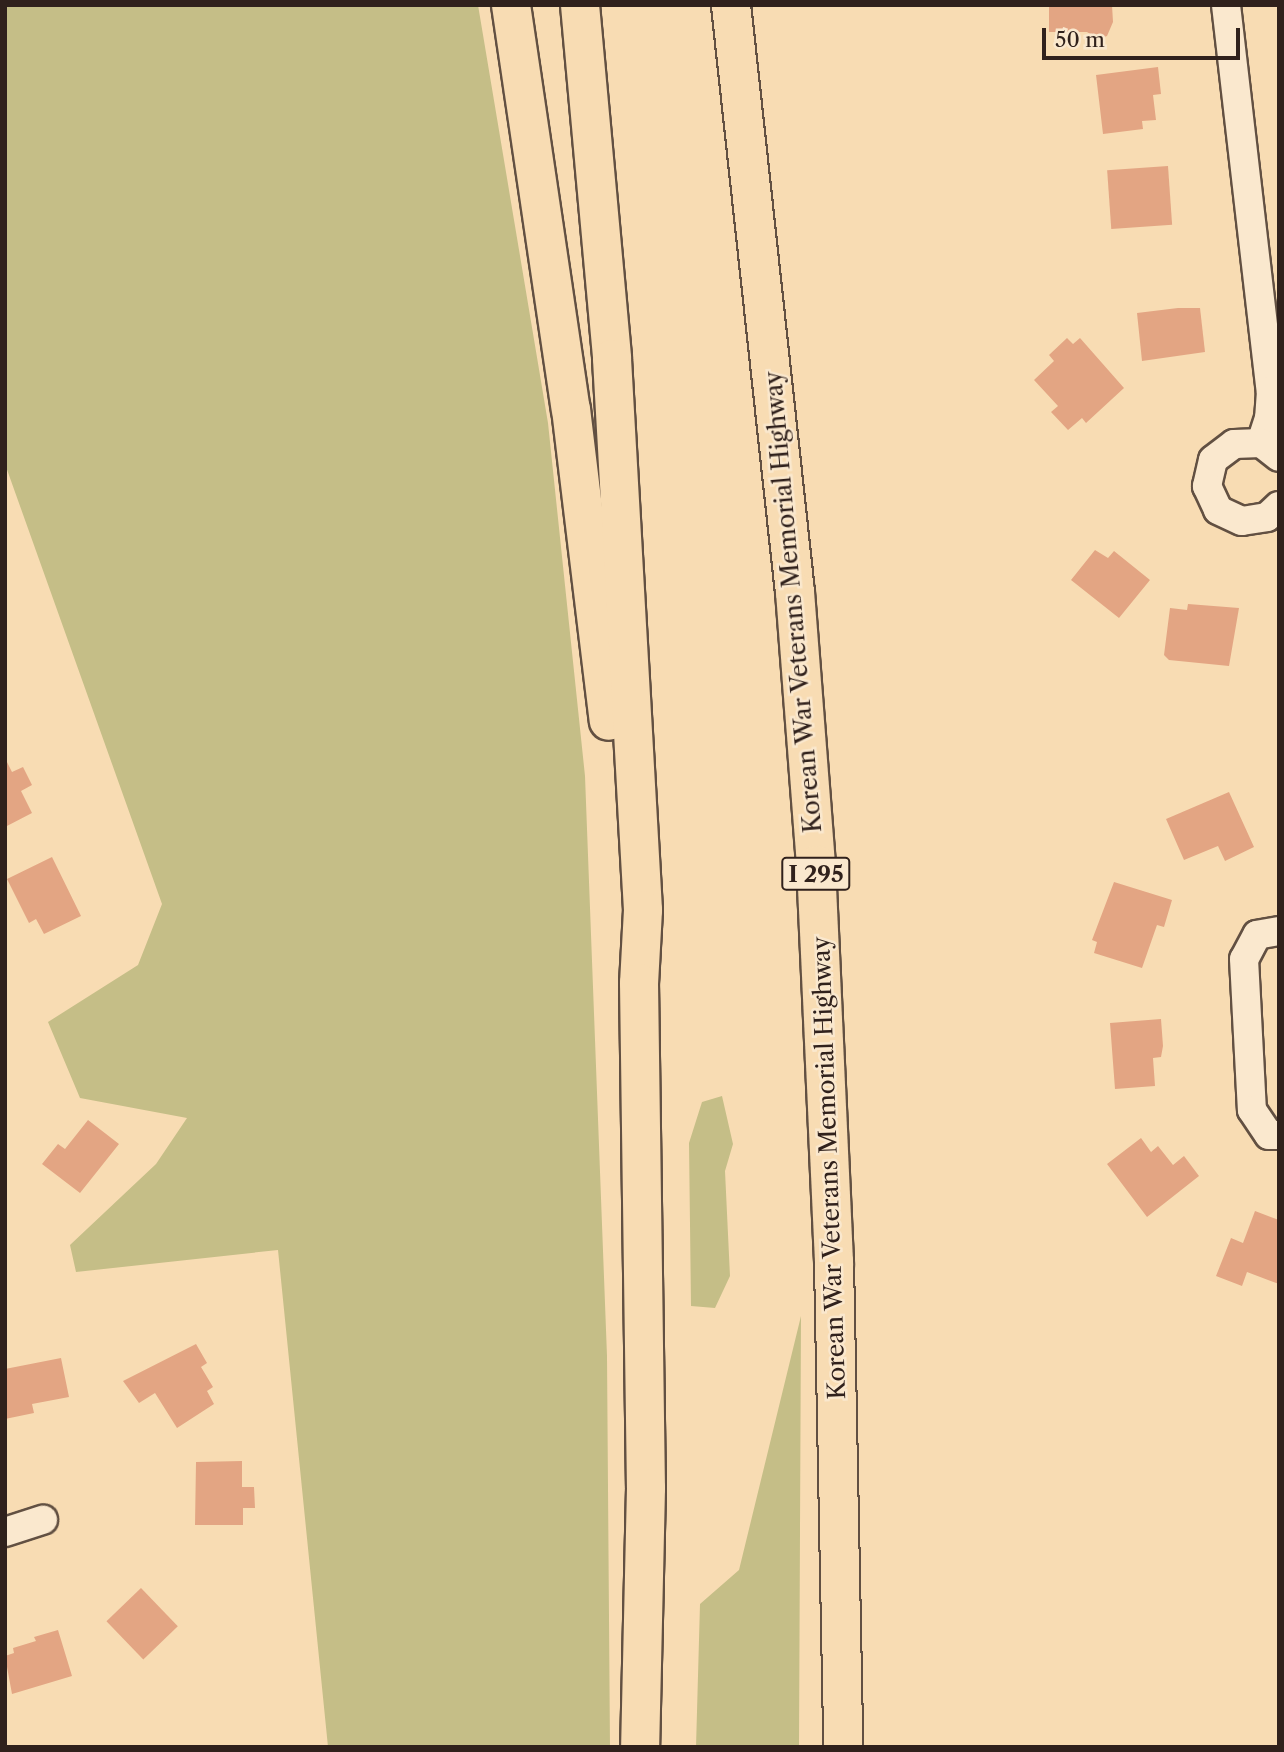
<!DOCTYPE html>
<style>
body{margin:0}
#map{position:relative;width:1284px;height:1752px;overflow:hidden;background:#f8dcb3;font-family:"Libre Caslon Text",serif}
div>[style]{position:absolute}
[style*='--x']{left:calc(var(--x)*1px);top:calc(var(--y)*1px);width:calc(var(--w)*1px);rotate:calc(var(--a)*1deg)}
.green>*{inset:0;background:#c5be87}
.building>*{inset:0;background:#e3a583;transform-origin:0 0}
.roads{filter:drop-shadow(2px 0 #625042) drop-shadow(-2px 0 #625042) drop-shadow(0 2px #625042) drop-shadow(0 -2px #625042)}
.minor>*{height:28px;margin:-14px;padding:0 14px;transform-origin:14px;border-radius:14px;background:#fae8ce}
.highway>*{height:38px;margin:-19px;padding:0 19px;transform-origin:19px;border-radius:19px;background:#f8dcb3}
span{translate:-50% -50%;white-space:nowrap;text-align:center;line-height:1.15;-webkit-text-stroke:5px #fae8ce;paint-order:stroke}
.shield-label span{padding:2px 5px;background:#fae8ce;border:2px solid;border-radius:5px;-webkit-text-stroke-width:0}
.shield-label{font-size:23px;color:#30211c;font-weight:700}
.street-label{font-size:24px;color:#30211c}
.frame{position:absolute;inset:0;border:7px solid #30211c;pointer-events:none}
.scale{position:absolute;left:1042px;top:28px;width:198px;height:32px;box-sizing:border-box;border:4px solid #30211c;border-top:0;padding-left:9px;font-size:21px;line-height:24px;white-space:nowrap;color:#30211c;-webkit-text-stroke:5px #fae8ce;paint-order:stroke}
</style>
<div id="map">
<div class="green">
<div style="clip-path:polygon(5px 5px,478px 5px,548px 423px,585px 776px,607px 1356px,610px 1747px,328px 1747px,278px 1250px,76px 1272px,70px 1245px,156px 1164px,187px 1118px,80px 1098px,48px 1022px,138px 965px,162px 904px,5px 464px)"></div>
<div style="clip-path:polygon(722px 1096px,733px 1144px,725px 1171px,730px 1276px,715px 1308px,691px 1306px,689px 1143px,702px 1102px)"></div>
<div style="clip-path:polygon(801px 1316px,799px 1747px,696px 1747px,700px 1604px,739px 1570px)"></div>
</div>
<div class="building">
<div style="clip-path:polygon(1049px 5px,1112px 5px,1113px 22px,1107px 36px,1098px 39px,1087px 32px,1049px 32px)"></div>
<div style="clip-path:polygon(1158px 67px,1161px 94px,1153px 95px,1156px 120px,1142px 121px,1143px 129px,1103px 134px,1096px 75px)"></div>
<div style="left:1168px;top:166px;width:59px;height:61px;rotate:86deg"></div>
<div style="clip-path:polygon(1178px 308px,1200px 308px,1205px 352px,1142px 361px,1137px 313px)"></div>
<div style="clip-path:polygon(1067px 338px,1073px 344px,1080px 338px,1124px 388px,1086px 423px,1082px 418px,1068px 430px,1051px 412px,1058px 406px,1034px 380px,1054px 361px,1049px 355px)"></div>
<div style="clip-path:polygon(1095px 550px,1108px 558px,1114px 551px,1150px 580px,1119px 618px,1071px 580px)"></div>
<div style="clip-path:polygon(1188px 604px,1239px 608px,1229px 666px,1169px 660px,1164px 655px,1170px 608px,1187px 610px)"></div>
<div style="clip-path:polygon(5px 758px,12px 772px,23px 767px,32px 785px,21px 791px,32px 813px,5px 827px)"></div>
<div style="clip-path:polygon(1229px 792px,1254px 847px,1225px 861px,1218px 846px,1184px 860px,1166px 819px)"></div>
<div style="clip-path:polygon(52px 857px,81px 916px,44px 934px,36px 919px,29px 923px,7px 879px)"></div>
<div style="clip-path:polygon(1114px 882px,1172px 900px,1164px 927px,1157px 925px,1142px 968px,1094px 953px,1097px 942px,1092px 940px)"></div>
<div style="clip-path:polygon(1161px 1019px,1163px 1046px,1161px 1057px,1153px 1058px,1155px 1086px,1115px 1089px,1110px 1023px)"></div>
<div style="clip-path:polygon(88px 1120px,119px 1144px,80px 1193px,42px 1164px,58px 1144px,65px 1149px)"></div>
<div style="clip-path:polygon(1141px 1138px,1151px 1152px,1158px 1146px,1173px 1165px,1184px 1156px,1199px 1176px,1147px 1217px,1107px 1164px)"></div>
<div style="clip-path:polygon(1255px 1211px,1279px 1220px,1279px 1284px,1247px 1272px,1242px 1286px,1216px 1276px,1231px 1238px,1243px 1243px)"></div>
<div style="clip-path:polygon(196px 1344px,207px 1363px,201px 1367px,213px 1387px,207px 1391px,214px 1404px,177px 1428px,155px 1393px,139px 1403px,123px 1381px)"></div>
<div style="clip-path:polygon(61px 1358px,69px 1397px,32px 1404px,34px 1413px,5px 1419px,5px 1369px)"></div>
<div style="clip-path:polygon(242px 1461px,242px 1487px,254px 1487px,255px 1508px,243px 1508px,243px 1525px,195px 1525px,196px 1462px)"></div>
<div style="left:141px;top:1588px;width:53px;height:48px;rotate:46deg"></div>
<div style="clip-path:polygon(58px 1630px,72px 1676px,12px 1694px,5px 1656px,14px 1653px,13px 1648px,36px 1641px,34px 1637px)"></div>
</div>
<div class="roads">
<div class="minor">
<div style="--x:1226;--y:5;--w:389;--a:83.4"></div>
<div style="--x:1271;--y:391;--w:27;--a:94"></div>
<div style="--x:1269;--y:418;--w:26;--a:108"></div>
<div style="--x:1279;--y:457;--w:23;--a:-142"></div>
<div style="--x:1261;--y:443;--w:27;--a:178"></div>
<div style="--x:1234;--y:444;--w:26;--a:143"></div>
<div style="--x:1213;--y:460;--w:27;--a:103"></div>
<div style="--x:1207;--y:486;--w:26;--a:65"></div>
<div style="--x:1218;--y:510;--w:26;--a:25"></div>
<div style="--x:1242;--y:521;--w:25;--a:-9"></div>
<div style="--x:1267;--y:517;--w:16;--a:-43"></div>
<div style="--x:1279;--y:931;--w:22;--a:170"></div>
<div style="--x:1257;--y:935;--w:27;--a:118"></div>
<div style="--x:1244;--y:959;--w:151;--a:87"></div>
<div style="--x:1252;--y:1110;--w:30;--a:56"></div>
<div style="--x:1269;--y:1135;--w:10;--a:0"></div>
<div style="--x:5;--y:1532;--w:40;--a:-18"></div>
</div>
<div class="highway">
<div style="--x:511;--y:5;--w:408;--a:81.6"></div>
<div style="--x:571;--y:409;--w:314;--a:83.1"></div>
<div style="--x:580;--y:5;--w:355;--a:84.8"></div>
<div style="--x:612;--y:359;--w:552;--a:86.78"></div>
<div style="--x:643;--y:910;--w:73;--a:93.1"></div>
<div style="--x:639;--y:983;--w:505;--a:89.21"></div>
<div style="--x:646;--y:1488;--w:259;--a:91.3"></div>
<div style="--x:731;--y:5;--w:590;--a:83.78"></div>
<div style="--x:795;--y:592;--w:274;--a:85.6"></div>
<div style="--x:816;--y:865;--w:397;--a:87.4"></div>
<div style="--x:834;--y:1262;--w:485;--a:88.9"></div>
</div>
</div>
<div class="shield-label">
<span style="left:816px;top:874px">I 295</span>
</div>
<div class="street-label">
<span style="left:793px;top:602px;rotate:-95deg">Korean War Veterans Memorial Highway</span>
<span style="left:829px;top:1168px;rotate:-92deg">Korean War Veterans Memorial Highway</span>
</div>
<div class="frame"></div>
<div class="scale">50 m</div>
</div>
